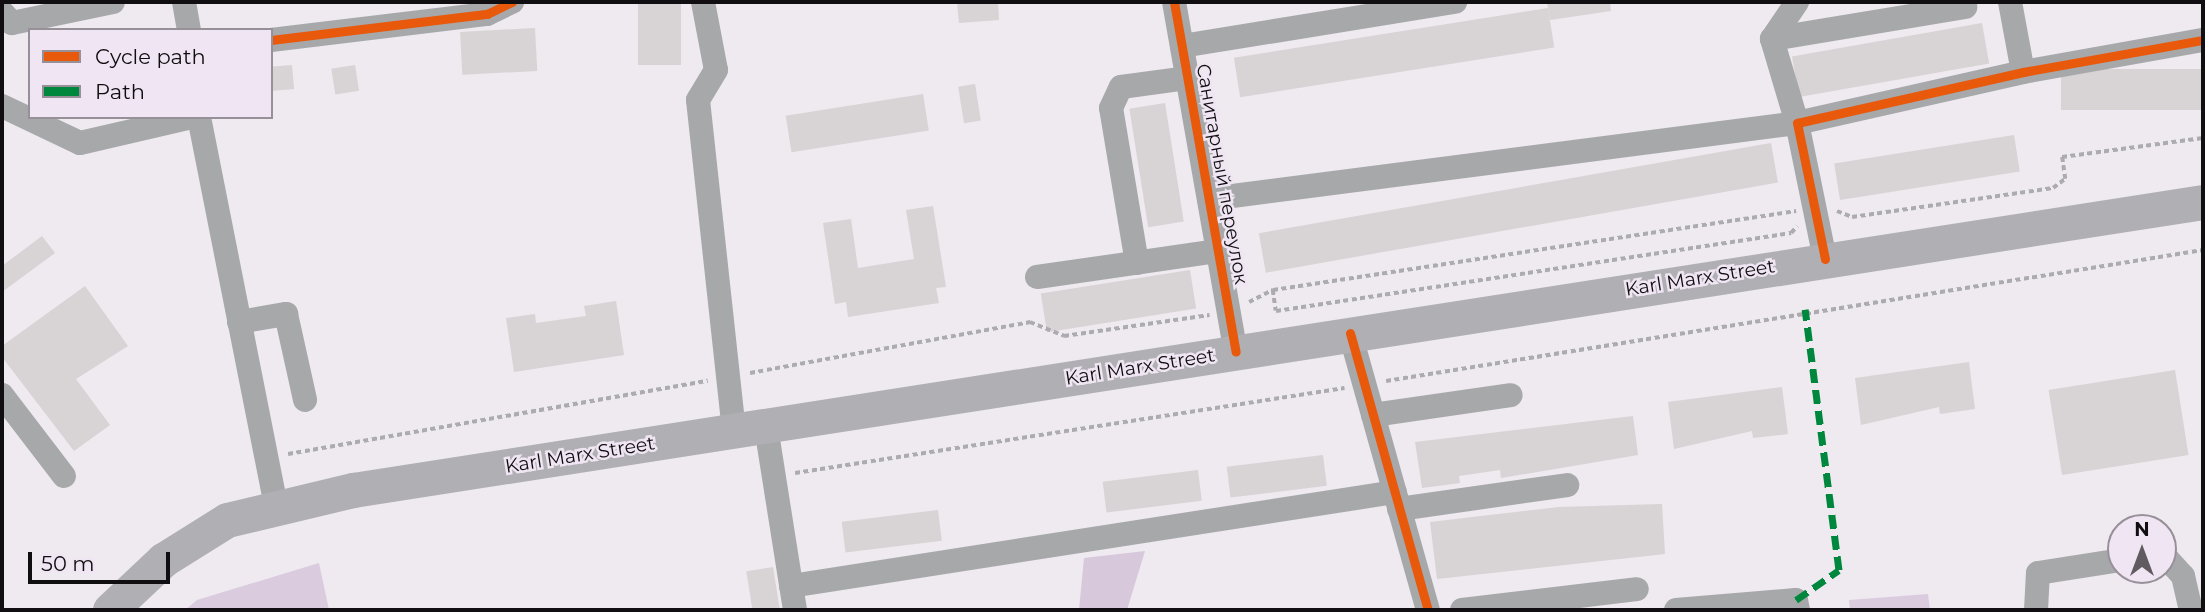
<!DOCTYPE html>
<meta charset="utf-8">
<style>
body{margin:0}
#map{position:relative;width:2205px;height:612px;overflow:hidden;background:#efe9f0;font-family:Montserrat,sans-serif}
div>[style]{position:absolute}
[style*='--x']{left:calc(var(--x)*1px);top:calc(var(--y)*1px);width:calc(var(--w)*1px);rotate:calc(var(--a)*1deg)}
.green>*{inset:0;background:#daccde}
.forest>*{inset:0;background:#d7c8dc}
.building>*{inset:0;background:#d8d3d4;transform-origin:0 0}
.path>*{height:3.5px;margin-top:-1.75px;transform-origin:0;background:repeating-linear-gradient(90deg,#acabaf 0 5px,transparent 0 8.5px)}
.minor>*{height:24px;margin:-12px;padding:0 12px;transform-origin:12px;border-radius:12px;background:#a7a8aa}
.highway>*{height:35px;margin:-17.5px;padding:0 17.5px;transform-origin:17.5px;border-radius:17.5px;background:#b0afb4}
.quiet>*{height:7px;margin-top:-3.5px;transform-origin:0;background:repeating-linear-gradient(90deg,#00873e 0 14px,transparent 0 21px)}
.cycleway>*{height:9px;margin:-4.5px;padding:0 4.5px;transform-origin:4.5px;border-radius:4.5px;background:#e8590c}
span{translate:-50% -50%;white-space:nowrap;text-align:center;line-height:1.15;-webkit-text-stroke:5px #f0e6f3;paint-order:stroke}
.street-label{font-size:19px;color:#110e12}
.frame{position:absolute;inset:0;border:4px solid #110e12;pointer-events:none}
.legend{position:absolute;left:28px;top:28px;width:245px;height:91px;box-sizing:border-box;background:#f0e6f3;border:2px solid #979099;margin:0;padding:9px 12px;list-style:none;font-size:21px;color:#110e12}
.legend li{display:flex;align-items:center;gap:14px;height:35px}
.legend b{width:35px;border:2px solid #979099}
.north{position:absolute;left:2107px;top:514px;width:70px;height:70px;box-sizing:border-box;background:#f0e6f3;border:2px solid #979099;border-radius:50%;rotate:0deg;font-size:19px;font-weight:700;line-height:28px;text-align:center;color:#110e12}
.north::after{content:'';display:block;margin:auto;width:24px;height:32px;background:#5f5b60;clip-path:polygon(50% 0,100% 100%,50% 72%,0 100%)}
.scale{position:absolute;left:28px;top:552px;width:142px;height:32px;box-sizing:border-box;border:4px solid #110e12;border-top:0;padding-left:9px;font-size:21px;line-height:24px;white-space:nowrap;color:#110e12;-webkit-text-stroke:5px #f0e6f3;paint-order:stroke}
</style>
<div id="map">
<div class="green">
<div style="clip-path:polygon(319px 563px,329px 610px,185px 610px,197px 600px)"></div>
<div style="clip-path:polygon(1928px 594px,1930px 610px,1850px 610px,1849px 600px)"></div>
</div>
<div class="forest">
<div style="clip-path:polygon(1145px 551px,1127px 610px,1079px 610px,1084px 558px)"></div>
</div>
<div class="building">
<div style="left:638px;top:2px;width:43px;height:63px"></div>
<div style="clip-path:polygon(957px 2px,998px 2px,999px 20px,959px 23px)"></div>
<div style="clip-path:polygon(1547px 2px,1610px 2px,1611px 11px,1550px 20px)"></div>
<div style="left:1548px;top:8px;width:40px;height:318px;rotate:81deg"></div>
<div style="left:1982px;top:23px;width:41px;height:193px;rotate:80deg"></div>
<div style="left:535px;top:28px;width:43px;height:75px;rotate:87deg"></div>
<div style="left:292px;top:65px;width:24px;height:21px;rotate:85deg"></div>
<div style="left:355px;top:65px;width:26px;height:24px;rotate:81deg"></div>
<div style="left:2203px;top:69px;width:41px;height:142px;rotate:90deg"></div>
<div style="left:975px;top:84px;width:37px;height:17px;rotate:81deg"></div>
<div style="left:923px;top:94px;width:37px;height:139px;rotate:81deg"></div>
<div style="left:1165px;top:103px;width:120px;height:36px;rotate:81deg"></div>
<div style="left:2014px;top:135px;width:37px;height:182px;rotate:81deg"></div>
<div style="left:1771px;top:143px;width:40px;height:520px;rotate:80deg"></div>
<div style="clip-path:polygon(933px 206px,946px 287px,936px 288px,939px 303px,848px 317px,846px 302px,835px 304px,823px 223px,851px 219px,858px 268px,914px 259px,906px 210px)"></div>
<div style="clip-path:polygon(42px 236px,55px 253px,2px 292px,2px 266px)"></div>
<div style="left:1190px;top:270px;width:39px;height:151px;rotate:81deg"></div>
<div style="clip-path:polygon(85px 286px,128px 346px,76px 379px,110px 425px,74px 451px,2px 357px,2px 346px)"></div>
<div style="clip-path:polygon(616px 301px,624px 355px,514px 372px,506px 318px,535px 314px,536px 323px,586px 316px,584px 306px)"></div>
<div style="clip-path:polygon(1969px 362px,1975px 409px,1940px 414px,1939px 407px,1861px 425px,1855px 378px)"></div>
<div style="left:2175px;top:370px;width:86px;height:128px;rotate:81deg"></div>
<div style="clip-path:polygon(1782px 387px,1788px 434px,1753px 438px,1752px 431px,1674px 449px,1668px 402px)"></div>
<div style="clip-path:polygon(1633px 416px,1638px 455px,1501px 478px,1500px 470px,1459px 476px,1460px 483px,1422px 488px,1415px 442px)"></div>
<div style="left:1323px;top:455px;width:31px;height:97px;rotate:83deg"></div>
<div style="left:1198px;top:470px;width:31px;height:96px;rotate:83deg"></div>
<div style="clip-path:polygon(1662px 504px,1665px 554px,1437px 579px,1430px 522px,1559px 507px)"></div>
<div style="left:938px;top:510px;width:31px;height:97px;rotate:83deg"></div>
<div style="left:773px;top:567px;width:44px;height:27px;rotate:81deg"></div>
</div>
<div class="path">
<div style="--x:1837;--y:211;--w:16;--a:22"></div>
<div style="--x:1852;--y:217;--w:203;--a:-8.2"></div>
<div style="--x:2053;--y:188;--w:15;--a:-37"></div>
<div style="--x:2065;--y:179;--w:22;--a:-98"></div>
<div style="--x:2062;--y:157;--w:142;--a:-7.7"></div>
<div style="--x:1273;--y:290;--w:21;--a:82"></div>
<div style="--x:1276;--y:311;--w:521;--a:-8.61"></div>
<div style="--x:1791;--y:233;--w:9;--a:-49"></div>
<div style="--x:1249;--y:302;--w:27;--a:-27"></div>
<div style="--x:1273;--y:290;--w:529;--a:-8.59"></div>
<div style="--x:750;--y:373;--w:285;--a:-10.3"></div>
<div style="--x:1030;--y:322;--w:37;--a:22"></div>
<div style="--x:1064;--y:336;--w:147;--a:-8.2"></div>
<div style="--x:1386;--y:381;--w:827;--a:-9.11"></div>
<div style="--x:288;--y:454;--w:426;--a:-9.9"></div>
<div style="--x:795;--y:473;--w:556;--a:-8.8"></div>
</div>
<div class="minor">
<div style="--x:184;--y:2;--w:28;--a:80"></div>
<div style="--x:703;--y:2;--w:69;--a:79.2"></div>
<div style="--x:716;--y:70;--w:35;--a:121"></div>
<div style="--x:698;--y:100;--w:334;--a:83.8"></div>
<div style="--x:1174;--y:2;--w:355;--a:80"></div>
<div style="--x:2010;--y:2;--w:71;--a:79.5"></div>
<div style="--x:2;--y:12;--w:15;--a:48"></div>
<div style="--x:12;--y:23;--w:103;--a:-11.7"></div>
<div style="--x:1772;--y:39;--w:196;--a:-9.4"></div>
<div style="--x:271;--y:40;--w:218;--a:-6.9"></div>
<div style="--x:487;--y:14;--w:28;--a:-26"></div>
<div style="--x:1182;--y:46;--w:277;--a:-9.2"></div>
<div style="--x:2;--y:106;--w:86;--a:25.4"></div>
<div style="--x:80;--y:143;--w:116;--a:-13"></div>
<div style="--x:199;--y:117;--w:396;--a:78.8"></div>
<div style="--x:1209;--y:199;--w:593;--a:-7.36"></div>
<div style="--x:1797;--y:123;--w:88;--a:-106.6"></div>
<div style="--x:1772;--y:39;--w:45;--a:-56"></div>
<div style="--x:1825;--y:259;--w:139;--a:-101.6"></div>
<div style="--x:1797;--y:123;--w:232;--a:-12.7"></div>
<div style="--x:2023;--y:72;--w:183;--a:-10.1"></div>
<div style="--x:1137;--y:263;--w:157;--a:-99.5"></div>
<div style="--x:1111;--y:108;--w:23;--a:-65"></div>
<div style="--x:1121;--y:87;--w:68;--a:-7.7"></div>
<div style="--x:1037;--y:277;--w:183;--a:-8.2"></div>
<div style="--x:239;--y:322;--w:48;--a:-9.7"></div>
<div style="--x:286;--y:314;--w:88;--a:77.5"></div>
<div style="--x:1350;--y:333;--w:288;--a:74.3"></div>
<div style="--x:2;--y:395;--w:102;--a:52.6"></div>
<div style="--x:1373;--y:415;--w:139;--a:-8.2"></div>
<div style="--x:766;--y:427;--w:185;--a:81"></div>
<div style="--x:1399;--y:509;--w:170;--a:-8.1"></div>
<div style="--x:2163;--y:554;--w:30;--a:48"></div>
<div style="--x:2183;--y:576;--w:35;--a:77"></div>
<div style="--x:791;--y:586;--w:611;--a:-8.85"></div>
<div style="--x:1462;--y:610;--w:176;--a:-6.8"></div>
<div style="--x:1676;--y:610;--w:120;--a:-4.8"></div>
<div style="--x:1796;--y:600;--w:10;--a:79"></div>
<div style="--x:2036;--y:610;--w:37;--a:-87"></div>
<div style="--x:2038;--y:573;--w:84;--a:-8.9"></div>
</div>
<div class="highway">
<div style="--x:110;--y:610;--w:73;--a:-43.3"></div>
<div style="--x:163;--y:560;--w:75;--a:-32"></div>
<div style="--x:227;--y:520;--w:130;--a:-13.4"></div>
<div style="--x:353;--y:490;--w:1872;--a:-8.85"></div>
</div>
<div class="quiet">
<div style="--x:1796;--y:600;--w:52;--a:-34.9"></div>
<div style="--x:1839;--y:570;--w:263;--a:-97.4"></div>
</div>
<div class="cycleway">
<div style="--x:1174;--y:2;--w:355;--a:80"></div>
<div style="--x:271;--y:40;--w:218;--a:-6.9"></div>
<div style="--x:487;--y:14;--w:28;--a:-26"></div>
<div style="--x:1825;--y:259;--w:139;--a:-101.6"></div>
<div style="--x:1797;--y:123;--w:232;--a:-12.7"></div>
<div style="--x:2023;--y:72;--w:183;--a:-10.1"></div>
<div style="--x:1350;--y:333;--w:288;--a:74.3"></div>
</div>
<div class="street-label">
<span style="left:1222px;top:174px;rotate:80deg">Санитарный переулок</span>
<span style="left:1700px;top:278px;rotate:-9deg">Karl Marx Street</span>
<span style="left:1140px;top:367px;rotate:-9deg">Karl Marx Street</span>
<span style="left:580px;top:455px;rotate:-9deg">Karl Marx Street</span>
</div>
<div class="frame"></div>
<ul class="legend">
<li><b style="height:9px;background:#e8590c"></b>Cycle path</li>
<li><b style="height:9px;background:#00873e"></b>Path</li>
</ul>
<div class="north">N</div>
<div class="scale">50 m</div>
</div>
